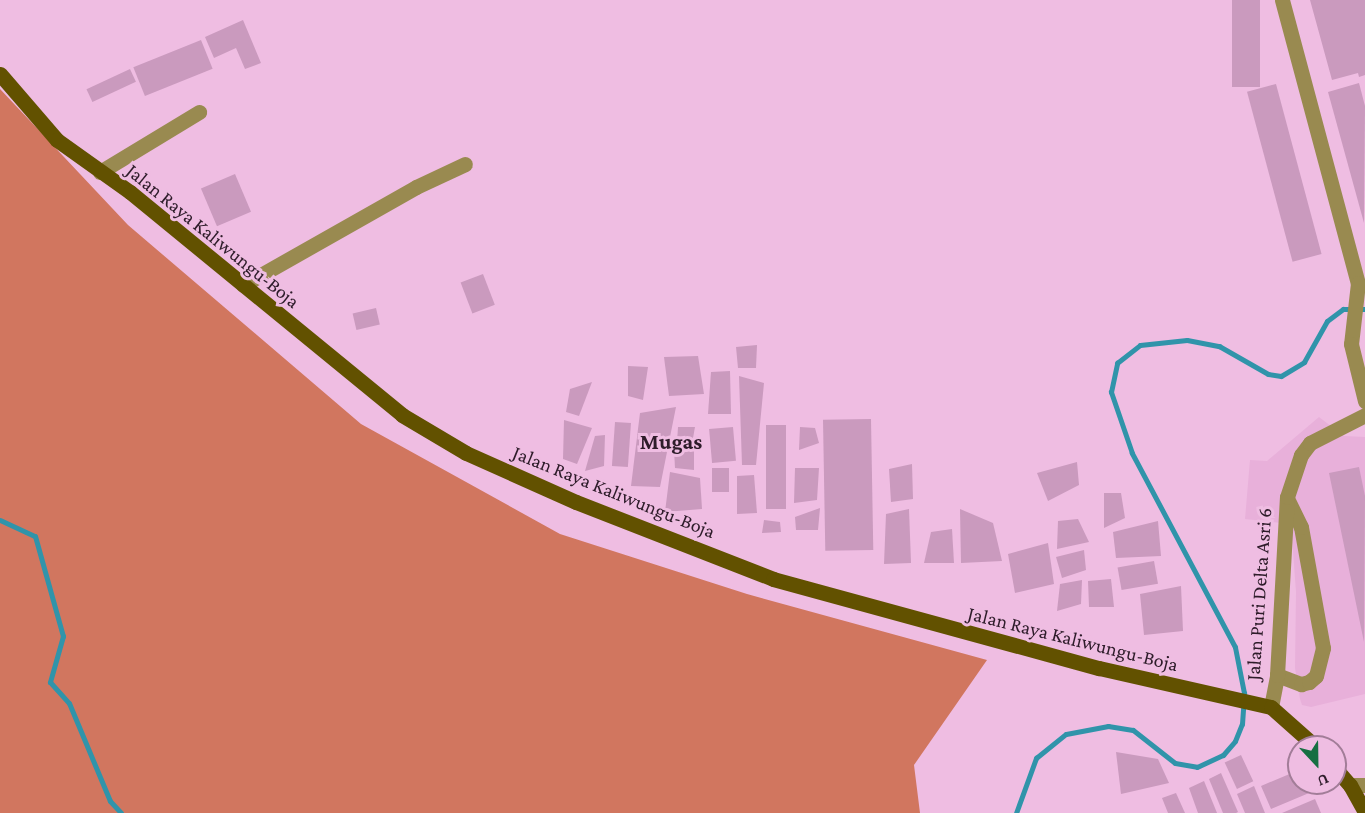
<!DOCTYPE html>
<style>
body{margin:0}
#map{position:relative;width:1365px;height:813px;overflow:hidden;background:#efbde2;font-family:"Crimson Pro",serif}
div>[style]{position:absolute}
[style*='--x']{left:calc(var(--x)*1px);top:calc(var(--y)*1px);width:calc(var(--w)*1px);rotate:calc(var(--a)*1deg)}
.built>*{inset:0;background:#e8b0da}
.forest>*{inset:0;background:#d1765f}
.stream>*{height:5px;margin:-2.5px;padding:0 2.5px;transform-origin:2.5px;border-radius:2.5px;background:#3094aa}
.building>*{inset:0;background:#ca9abe;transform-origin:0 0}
.minor>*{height:15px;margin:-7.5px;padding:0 7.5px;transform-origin:7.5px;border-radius:7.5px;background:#998a50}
.major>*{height:15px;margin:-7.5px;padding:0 7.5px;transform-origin:7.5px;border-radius:7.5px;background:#625100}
span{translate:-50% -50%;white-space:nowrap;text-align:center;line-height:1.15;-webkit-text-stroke:6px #efbde2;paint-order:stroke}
.street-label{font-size:20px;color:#2e1c2a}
.quarter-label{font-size:22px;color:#2e1c2a;font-weight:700}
.north{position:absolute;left:1287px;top:735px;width:60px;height:60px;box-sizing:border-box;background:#efbde2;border:2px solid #a27d98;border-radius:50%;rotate:158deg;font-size:16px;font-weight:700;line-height:24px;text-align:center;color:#2e1c2a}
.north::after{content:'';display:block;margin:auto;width:21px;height:27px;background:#176f42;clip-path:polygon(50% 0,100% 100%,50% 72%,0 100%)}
</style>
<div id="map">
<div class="built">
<div style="clip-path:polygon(1319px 417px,1344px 436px,1365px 437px,1365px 694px,1311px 707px,1302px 705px,1300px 699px,1295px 668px,1296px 592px,1291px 524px,1245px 519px,1250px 460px,1267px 461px)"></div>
</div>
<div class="forest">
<div style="clip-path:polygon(0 89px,128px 225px,361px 424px,560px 534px,747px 594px,987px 660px,914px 765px,920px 813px,0 813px)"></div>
</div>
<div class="stream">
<div style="--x:0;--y:520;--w:38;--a:25"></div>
<div style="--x:35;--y:536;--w:104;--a:74.4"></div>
<div style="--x:63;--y:636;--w:48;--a:105.8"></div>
<div style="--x:50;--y:682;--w:28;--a:48"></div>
<div style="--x:69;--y:703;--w:106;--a:67.3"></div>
<div style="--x:110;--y:801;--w:16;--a:47"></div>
<div style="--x:1016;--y:813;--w:59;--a:-70"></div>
<div style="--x:1036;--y:758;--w:38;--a:-39"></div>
<div style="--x:1066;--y:734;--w:43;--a:-10.8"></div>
<div style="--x:1108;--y:726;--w:25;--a:9"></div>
<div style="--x:1133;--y:730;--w:53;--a:38.2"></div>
<div style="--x:1175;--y:763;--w:22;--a:10"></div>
<div style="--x:1197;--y:767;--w:29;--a:-25"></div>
<div style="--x:1223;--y:755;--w:18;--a:-49"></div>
<div style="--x:1235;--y:741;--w:18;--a:-68"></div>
<div style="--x:1242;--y:724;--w:31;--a:-86"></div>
<div style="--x:1244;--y:693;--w:47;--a:-101.1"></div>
<div style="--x:1235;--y:647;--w:220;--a:-118"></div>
<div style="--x:1132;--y:453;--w:65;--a:-109"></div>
<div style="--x:1111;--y:392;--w:30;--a:-78"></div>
<div style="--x:1117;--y:363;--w:29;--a:-38"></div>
<div style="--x:1140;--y:345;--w:47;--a:-6.1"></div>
<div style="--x:1187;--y:340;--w:33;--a:11"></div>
<div style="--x:1219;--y:346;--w:56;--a:29.7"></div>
<div style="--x:1268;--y:374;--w:13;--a:9"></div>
<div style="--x:1281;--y:376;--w:27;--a:-31"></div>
<div style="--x:1304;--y:362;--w:47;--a:-60.7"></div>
<div style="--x:1327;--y:321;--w:20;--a:-37"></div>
<div style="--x:1343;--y:309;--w:22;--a:0"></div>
</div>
<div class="building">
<div style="left:1232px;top:0;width:28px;height:87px"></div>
<div style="clip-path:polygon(1310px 0,1365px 0,1365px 75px,1359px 77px,1358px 73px,1332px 80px)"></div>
<div style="clip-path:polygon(243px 20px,261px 63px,245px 69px,236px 48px,214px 58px,205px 37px)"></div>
<div style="left:201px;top:40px;width:31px;height:73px;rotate:68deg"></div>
<div style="left:130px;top:69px;width:14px;height:48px;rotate:65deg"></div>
<div style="clip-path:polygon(1359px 83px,1365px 106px,1364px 223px,1328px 92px)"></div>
<div style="left:1276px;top:84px;width:176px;height:30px;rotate:75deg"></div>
<div style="left:235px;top:174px;width:41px;height:37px;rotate:67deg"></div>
<div style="left:483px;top:274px;width:33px;height:24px;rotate:69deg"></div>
<div style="left:376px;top:308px;width:17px;height:24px;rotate:77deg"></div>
<div style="clip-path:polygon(757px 345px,756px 368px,738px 368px,736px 347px)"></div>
<div style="clip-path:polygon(698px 356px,704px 394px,669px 396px,664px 357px)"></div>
<div style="clip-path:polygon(628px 366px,648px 367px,643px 400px,628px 396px)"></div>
<div style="clip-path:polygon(730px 371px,731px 414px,708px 414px,711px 372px)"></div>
<div style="clip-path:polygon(739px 376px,764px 383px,756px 465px,742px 465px)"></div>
<div style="clip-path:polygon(592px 382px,579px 416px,566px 412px,570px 389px)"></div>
<div style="clip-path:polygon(676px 407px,660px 487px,631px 486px,640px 413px)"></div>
<div style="left:871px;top:419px;width:131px;height:48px;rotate:89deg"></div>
<div style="clip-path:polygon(564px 420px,592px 428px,577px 464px,563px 459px)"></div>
<div style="left:615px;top:422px;width:16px;height:44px;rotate:4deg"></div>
<div style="left:766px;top:425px;width:20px;height:84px"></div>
<div style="clip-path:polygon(678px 427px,695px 427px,693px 438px,677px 442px)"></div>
<div style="left:733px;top:427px;width:34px;height:24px;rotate:85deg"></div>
<div style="clip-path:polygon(800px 427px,815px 428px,819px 443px,799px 450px)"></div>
<div style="clip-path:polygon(605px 435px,604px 466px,585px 471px,595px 436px)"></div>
<div style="clip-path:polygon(694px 447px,694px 470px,675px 468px,674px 450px)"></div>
<div style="clip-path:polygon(1077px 462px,1079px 485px,1048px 501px,1037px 473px)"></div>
<div style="clip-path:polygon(912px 464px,913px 499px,891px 502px,889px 469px)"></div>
<div style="clip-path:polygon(1359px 467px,1365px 496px,1364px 642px,1329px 473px)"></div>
<div style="left:712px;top:468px;width:17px;height:24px"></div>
<div style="clip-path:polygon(795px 468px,819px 468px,817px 500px,794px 503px)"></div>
<div style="clip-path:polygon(670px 472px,700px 478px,702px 509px,665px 512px)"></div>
<div style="clip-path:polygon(754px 475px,757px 513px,737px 514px,737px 476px)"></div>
<div style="clip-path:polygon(1104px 493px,1121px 493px,1125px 518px,1104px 528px)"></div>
<div style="clip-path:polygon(820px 508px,818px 530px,796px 530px,795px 517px)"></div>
<div style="clip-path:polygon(909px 509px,911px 563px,884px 564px,886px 514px)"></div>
<div style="clip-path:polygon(960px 509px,993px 523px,1002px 561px,961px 563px)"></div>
<div style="clip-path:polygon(1078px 519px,1089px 542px,1057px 549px,1058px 521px)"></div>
<div style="clip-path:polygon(764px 520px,780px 522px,781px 532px,762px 533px)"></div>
<div style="clip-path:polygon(1158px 521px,1161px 556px,1116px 558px,1113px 532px)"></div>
<div style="clip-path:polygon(952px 529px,954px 563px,924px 563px,931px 532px)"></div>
<div style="clip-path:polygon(1048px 543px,1054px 584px,1015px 593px,1008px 554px)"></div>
<div style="clip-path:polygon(1084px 550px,1086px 570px,1062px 578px,1056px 557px)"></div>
<div style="left:1154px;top:561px;width:23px;height:37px;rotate:80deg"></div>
<div style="clip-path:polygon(1111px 579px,1114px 607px,1089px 607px,1088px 581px)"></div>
<div style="clip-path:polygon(1082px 580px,1081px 604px,1057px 611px,1060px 584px)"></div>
<div style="clip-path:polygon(1181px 586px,1183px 631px,1144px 635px,1140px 594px)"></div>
<div style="clip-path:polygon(1116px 752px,1158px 759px,1169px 783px,1121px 794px)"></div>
<div style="left:1241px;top:755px;width:29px;height:18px;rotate:65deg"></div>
<div style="clip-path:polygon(1299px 770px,1299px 783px,1319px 783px,1321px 788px,1271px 809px,1261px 786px)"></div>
<div style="clip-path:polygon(1221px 773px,1238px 812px,1236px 813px,1223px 813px,1209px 779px)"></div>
<div style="clip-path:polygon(1204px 781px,1217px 813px,1198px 813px,1189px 788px)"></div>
<div style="clip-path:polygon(1254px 786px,1265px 813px,1245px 813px,1237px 794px)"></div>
<div style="clip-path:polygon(1176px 793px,1185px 813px,1168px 813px,1162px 798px)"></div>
<div style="clip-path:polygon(1315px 799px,1321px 813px,1282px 813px)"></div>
</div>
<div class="minor">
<div style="--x:1282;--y:0;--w:293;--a:75"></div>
<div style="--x:1358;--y:283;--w:61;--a:96.5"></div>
<div style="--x:1351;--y:344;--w:59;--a:76.2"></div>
<div style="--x:100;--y:172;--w:116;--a:-31.2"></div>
<div style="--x:243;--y:285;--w:199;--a:-29.5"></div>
<div style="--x:416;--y:187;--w:54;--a:-25.1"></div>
<div style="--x:1277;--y:675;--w:26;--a:21"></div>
<div style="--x:1301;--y:684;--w:8;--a:-14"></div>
<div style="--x:1309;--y:682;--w:9;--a:-41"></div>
<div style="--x:1316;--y:676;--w:29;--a:-76"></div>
<div style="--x:1323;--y:648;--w:123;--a:-100.3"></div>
<div style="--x:1301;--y:527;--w:32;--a:-116"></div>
<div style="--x:1271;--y:707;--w:33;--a:-79"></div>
<div style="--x:1277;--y:675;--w:178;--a:-86.8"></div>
<div style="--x:1287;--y:497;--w:44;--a:-71.6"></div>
<div style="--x:1301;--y:455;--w:15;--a:-53"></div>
<div style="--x:1310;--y:443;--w:62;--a:-27"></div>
<div style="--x:1350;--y:785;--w:15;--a:0"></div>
</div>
<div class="major">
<div style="--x:0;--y:74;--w:87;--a:49.2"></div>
<div style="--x:57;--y:140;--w:90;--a:35.5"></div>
<div style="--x:130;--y:192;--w:352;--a:39.3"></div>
<div style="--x:402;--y:415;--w:74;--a:30.7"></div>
<div style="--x:466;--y:453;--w:120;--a:24"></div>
<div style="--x:576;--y:502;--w:212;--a:21.3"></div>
<div style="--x:773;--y:579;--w:338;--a:15.3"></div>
<div style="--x:1099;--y:668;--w:176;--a:12.8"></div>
<div style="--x:1271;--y:707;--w:60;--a:41.6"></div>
<div style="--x:1335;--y:768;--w:23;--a:49"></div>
<div style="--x:1350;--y:785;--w:31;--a:61"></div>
</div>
<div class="street-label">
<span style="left:213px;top:236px;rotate:39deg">Jalan Raya Kaliwungu-Boja</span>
<span style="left:614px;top:492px;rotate:22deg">Jalan Raya Kaliwungu-Boja</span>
<span style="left:1259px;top:594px;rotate:-86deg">Jalan Puri Delta Asri 6</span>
<span style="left:1073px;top:639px;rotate:14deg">Jalan Raya Kaliwungu-Boja</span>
</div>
<div class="quarter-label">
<span style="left:671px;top:442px">Mugas</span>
</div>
<div class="north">U</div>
</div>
